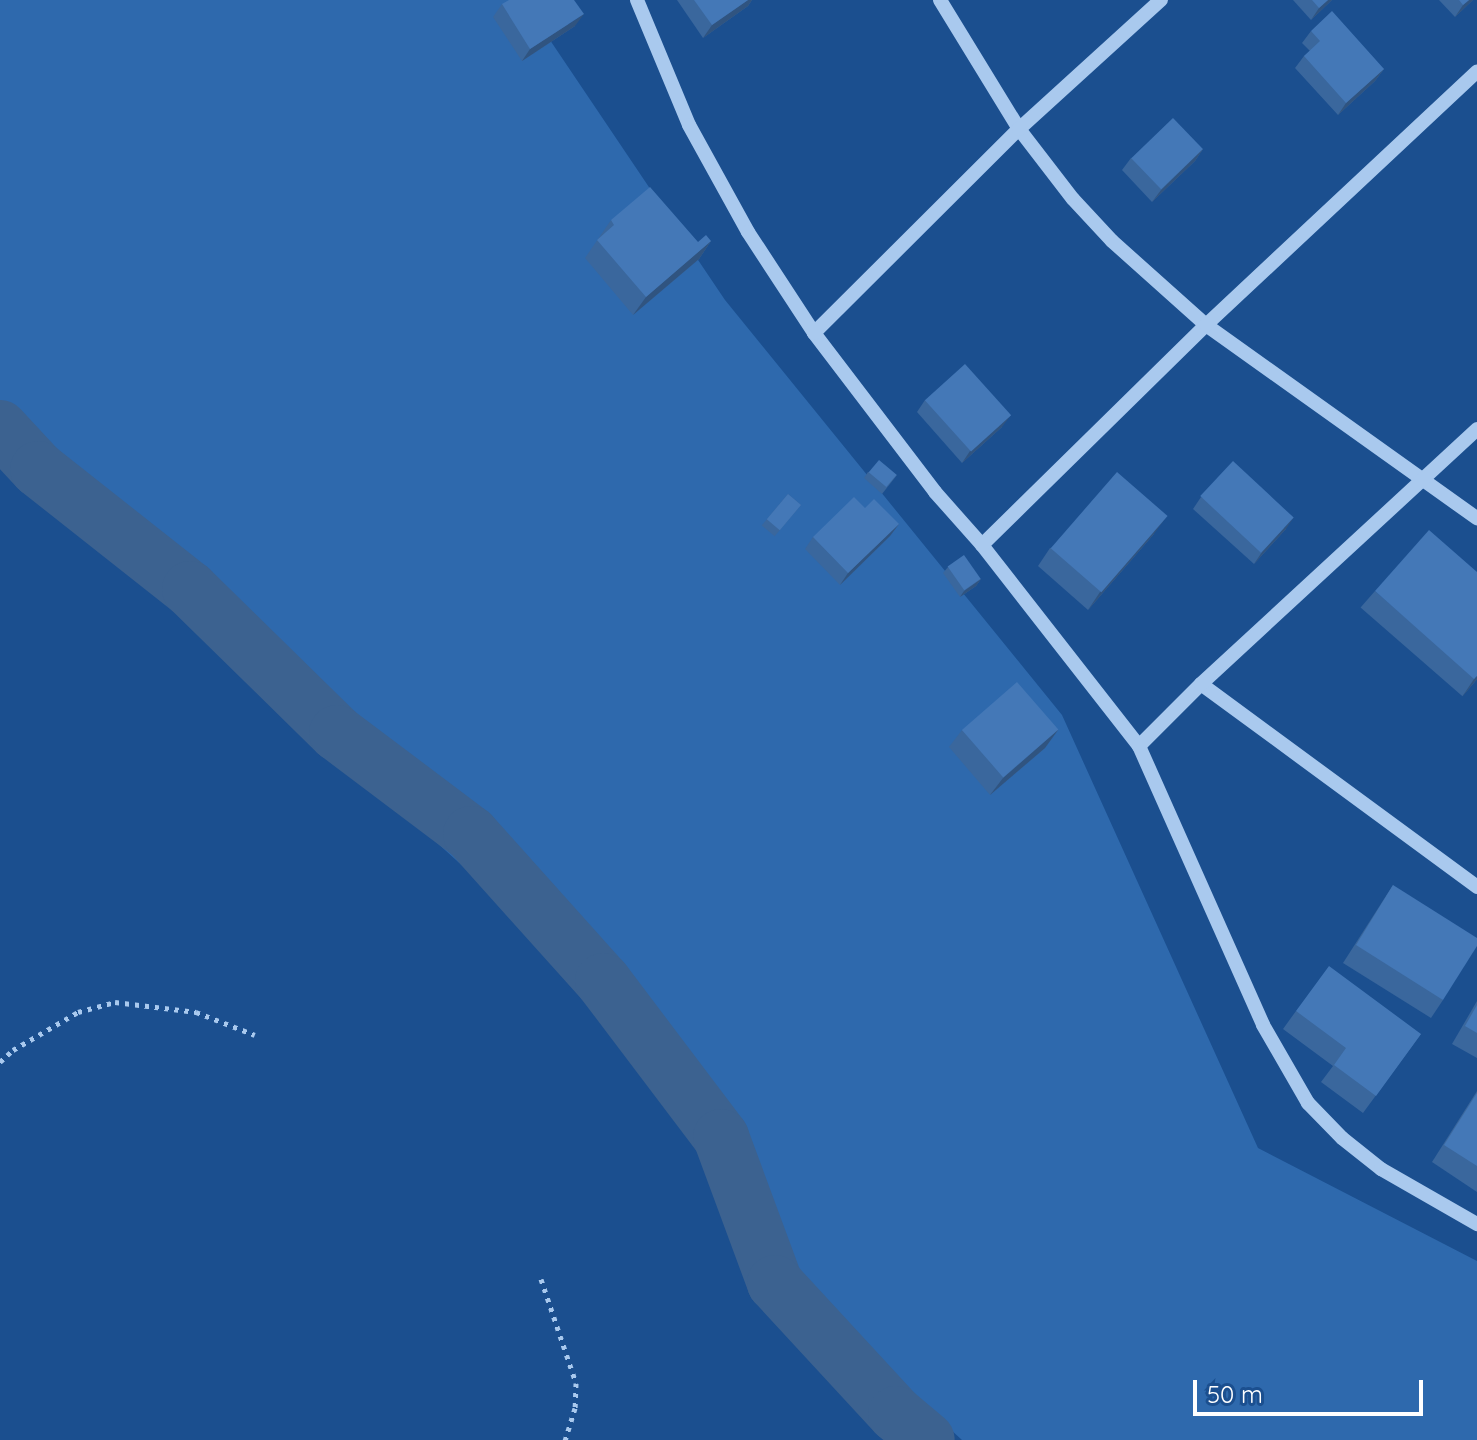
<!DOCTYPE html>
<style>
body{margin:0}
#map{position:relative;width:1477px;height:1440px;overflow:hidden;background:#1b4f8f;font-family:Quicksand,sans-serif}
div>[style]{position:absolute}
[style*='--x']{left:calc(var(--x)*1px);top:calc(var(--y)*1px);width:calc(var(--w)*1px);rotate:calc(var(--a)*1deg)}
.green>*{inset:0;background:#2e69ad}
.river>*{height:56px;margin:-28px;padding:0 28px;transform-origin:28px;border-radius:28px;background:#3c6290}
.path>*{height:5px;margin-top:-2.5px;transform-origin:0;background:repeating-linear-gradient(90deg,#a9c9ee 0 4px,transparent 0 10px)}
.minor>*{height:14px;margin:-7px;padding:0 7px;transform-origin:7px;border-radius:7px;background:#a9c9ee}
.wall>*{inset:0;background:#3a679d;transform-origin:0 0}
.shaded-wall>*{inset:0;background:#305480}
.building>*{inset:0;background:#4478b7;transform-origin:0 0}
span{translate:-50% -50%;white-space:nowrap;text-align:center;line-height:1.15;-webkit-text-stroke:8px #1b4f8f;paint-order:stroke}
.scale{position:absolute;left:1193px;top:1380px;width:230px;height:36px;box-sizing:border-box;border:4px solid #fff;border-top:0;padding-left:10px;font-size:24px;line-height:28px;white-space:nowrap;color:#fff;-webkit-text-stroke:6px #1b4f8f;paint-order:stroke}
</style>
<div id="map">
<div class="green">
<div style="clip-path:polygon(0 0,523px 0,725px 300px,1062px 715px,1258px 1148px,1477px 1261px,1477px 1440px,962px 1440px,804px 1295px,543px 939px,0 446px)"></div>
</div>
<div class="river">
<div style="--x:0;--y:428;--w:56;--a:47.2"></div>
<div style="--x:38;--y:469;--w:194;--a:38.3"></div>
<div style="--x:190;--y:589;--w:206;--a:44.4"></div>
<div style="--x:337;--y:733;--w:168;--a:37"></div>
<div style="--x:471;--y:834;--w:198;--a:48.1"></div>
<div style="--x:603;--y:981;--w:196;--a:52.9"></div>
<div style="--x:721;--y:1137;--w:156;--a:69.7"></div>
<div style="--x:775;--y:1283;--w:178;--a:47.3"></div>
<div style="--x:896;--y:1414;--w:40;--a:40"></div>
</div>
<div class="path">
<div style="--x:0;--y:1062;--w:18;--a:-43"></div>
<div style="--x:13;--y:1050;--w:75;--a:-30.3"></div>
<div style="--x:78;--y:1012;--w:38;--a:-15"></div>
<div style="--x:115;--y:1002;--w:82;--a:7"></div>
<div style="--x:196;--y:1012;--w:63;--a:21.3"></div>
<div style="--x:541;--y:1279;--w:110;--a:71.4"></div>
<div style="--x:576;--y:1383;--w:25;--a:92"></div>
<div style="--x:575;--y:1408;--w:34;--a:107"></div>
</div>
<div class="minor">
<div style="--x:637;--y:0;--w:135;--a:67.4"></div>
<div style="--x:689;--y:125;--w:122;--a:61.1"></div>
<div style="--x:748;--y:232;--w:121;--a:56.8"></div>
<div style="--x:814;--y:333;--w:200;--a:52.7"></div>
<div style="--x:935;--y:492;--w:71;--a:48.4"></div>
<div style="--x:982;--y:545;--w:255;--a:52"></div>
<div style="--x:1139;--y:746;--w:305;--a:66"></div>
<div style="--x:1263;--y:1025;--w:90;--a:60"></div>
<div style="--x:1308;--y:1103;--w:49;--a:45.8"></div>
<div style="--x:1342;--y:1138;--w:50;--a:38.5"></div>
<div style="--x:1381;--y:1169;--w:111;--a:29.8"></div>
<div style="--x:940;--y:0;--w:151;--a:58.5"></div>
<div style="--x:1019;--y:129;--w:88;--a:52.4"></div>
<div style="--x:1073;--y:199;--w:57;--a:47.1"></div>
<div style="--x:1112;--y:241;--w:126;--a:41.8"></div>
<div style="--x:1206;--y:325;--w:333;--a:35.5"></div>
<div style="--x:814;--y:333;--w:289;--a:-44.9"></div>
<div style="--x:1019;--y:129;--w:192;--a:-42.3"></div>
<div style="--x:982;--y:545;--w:314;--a:-44.5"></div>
<div style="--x:1206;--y:325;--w:371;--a:-43.1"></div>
<div style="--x:1201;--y:684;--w:343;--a:36.3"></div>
<div style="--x:1139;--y:746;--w:88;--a:-45"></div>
<div style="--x:1201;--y:684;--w:376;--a:-42.7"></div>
</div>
<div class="wall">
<div style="clip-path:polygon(677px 0,752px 0,748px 6px,703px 38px)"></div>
<div style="clip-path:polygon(1293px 0,1332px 0,1311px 20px)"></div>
<div style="clip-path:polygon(1439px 0,1473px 0,1455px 17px)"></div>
<div style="clip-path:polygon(502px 4px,575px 26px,522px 61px,493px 17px)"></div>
<div style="clip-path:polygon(1311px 31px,1384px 69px,1375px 81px,1338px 115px,1295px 68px,1304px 56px,1310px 51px,1302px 43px)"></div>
<div style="clip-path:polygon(1203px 149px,1195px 161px,1152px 202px,1122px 170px,1131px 158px)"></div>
<div style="clip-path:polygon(611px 220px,698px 242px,711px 241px,699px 259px,633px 315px,585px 258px)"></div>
<div style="clip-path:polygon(925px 400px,1002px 427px,962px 463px,917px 412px)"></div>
<div style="clip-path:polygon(868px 472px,897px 475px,882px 494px,864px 478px)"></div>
<div style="left:788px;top:494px;width:17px;height:41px;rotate:40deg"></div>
<div style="clip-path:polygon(1201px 497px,1286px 529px,1254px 564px,1193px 509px)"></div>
<div style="clip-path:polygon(865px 508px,899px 524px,890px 536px,840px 585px,805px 549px,813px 537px)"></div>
<div style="clip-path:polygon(1154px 534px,1088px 610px,1038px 566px,1050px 548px)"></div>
<div style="clip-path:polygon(948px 567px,981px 579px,976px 586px,960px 597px,943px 573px)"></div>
<div style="left:1375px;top:591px;width:135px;height:22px;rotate:41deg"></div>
<div style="clip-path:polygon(962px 730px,1058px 730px,1045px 748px,990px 795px,949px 747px)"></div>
<div style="clip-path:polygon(1393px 885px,1443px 1000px,1431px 1018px,1343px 963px)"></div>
<div style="clip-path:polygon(1477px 1001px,1477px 1058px,1452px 1044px)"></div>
<div style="clip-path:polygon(1296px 1011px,1421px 1034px,1363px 1113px,1321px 1082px,1333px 1066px,1283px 1029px)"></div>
<div style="clip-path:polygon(1477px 1091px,1477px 1192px,1432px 1162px)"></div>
</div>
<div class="shaded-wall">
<div style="clip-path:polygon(748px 0,752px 0,748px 6px,703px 38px,712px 25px)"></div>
<div style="clip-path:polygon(1328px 0,1332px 0,1311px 20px,1319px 8px)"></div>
<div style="clip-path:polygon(1469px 0,1473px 0,1455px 17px,1463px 5px)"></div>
<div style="clip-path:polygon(584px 14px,575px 26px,522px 61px,530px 49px)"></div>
<div style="clip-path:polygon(1384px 69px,1375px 81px,1338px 115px,1346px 103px)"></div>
<div style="clip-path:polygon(1203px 149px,1195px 161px,1152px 202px,1161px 190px)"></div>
<div style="clip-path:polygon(711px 241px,699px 259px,633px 315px,646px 297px)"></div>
<div style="clip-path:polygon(1011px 415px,1002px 427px,962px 463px,970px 451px)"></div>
<div style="clip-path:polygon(1167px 516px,1154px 534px,1088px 610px,1100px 592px)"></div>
<div style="clip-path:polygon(1294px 517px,1286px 529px,1254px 564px,1262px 552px)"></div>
<div style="clip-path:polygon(899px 524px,890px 536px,840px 585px,848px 573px)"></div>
<div style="clip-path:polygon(981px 579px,976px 586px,960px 597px,964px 591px)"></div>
<div style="clip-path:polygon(1477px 676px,1477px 679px,1462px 697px,1474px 679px)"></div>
<div style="clip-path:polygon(1058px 730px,1045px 748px,990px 795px,1003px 778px)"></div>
</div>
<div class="building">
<div style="clip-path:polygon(509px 0,574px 0,584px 14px,530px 49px,502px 4px)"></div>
<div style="clip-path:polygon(694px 0,748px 0,712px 25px)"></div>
<div style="clip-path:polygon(1312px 0,1328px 0,1319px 8px)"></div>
<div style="clip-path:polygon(1459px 0,1469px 0,1463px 5px)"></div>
<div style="clip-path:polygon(1332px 11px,1384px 69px,1346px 103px,1304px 56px,1320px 41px,1311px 31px)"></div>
<div style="left:1173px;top:118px;width:43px;height:58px;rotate:46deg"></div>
<div style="clip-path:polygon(650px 187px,698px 242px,706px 235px,711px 241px,646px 297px,597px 240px,614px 225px,611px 220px)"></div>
<div style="left:965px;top:364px;width:69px;height:54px;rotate:48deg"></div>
<div style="left:879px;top:460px;width:23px;height:16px;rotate:40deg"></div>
<div style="left:1233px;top:461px;width:83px;height:48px;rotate:43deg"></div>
<div style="left:1117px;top:472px;width:67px;height:101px;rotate:41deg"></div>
<div style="left:788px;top:494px;width:17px;height:33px;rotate:40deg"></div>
<div style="clip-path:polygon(854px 497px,865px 508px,874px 499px,899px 524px,848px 573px,813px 537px)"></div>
<div style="clip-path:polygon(1429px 530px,1477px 572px,1477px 676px,1474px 679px,1375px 591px)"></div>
<div style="left:964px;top:555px;width:29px;height:20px;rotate:55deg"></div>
<div style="left:1017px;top:682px;width:63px;height:73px;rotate:49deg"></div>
<div style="clip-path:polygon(1393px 885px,1477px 938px,1477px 946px,1443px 1000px,1356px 945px)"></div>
<div style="clip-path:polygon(1329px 966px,1421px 1034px,1376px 1096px,1334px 1065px,1346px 1048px,1296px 1011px)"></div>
<div style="clip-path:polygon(1477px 1005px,1477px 1033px,1465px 1026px)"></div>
<div style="clip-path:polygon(1477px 1093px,1477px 1166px,1444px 1145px)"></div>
</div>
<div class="scale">50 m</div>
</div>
